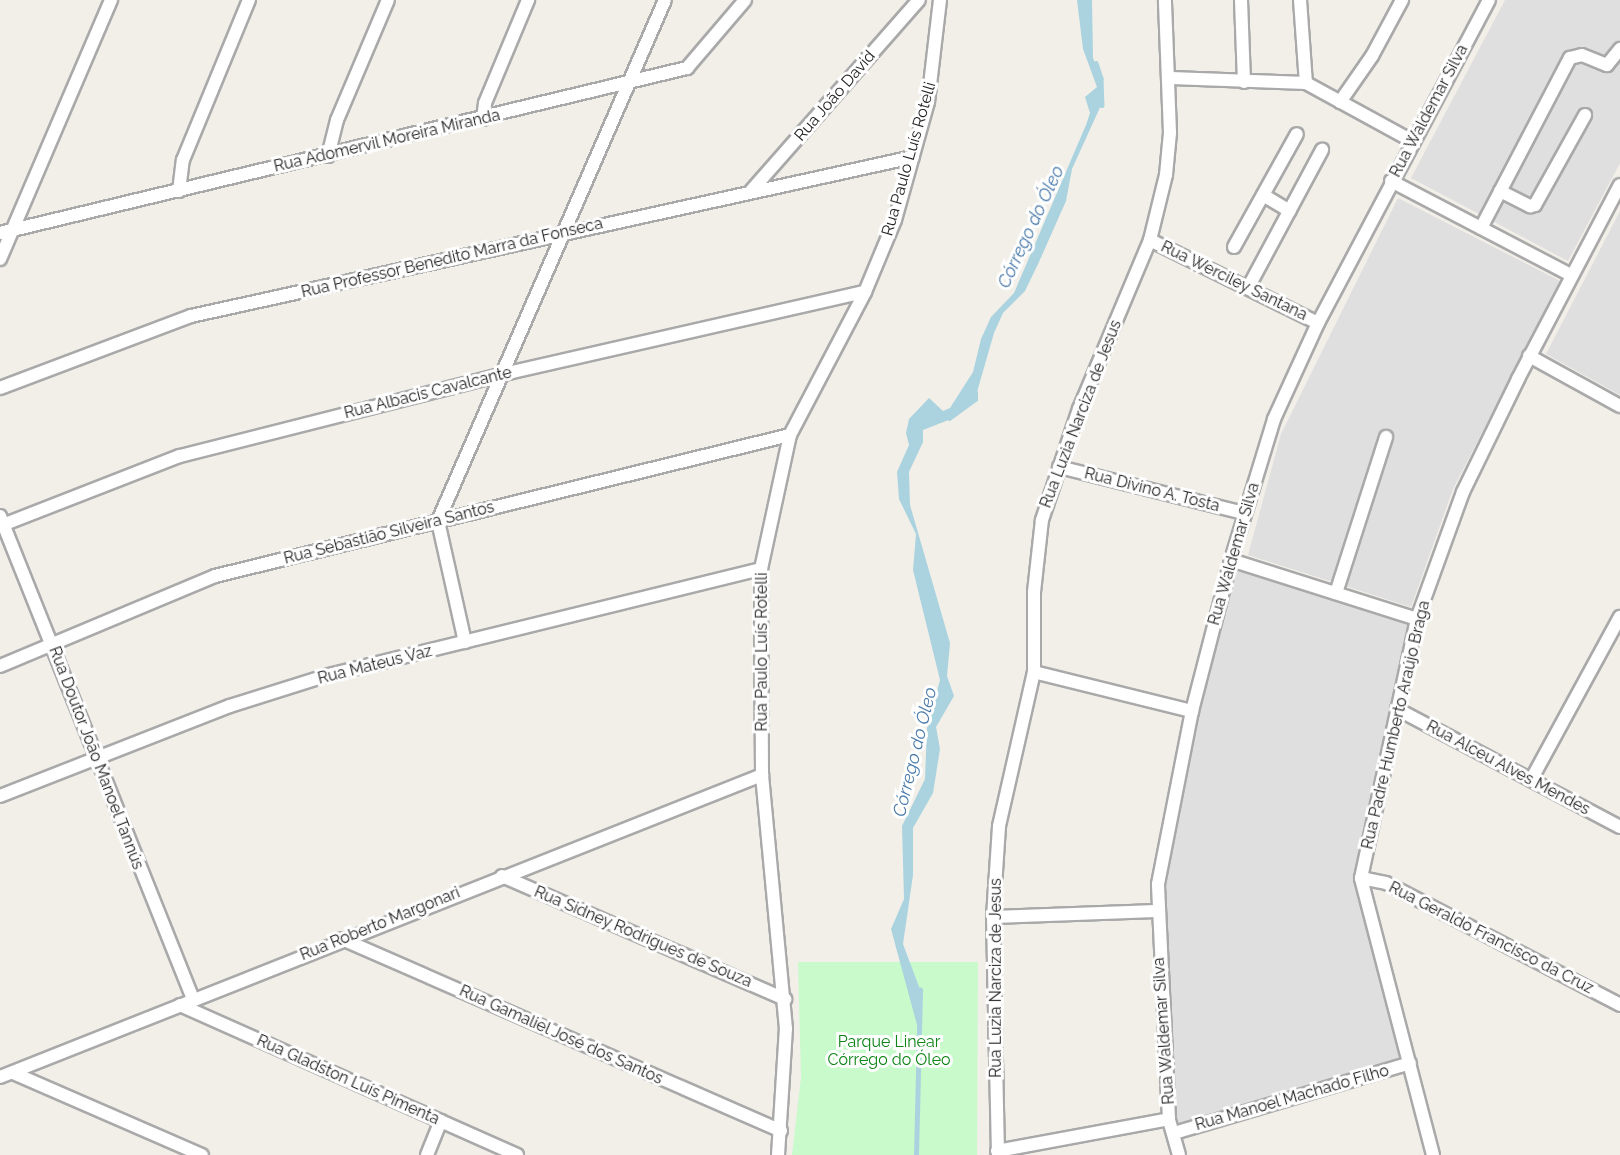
<!DOCTYPE html>
<meta charset="utf-8">
<style>
body{margin:0}
#map{position:relative;width:1620px;height:1155px;overflow:hidden;background:#f2efe9;font-family:Raleway,sans-serif}
div>[style]{position:absolute}
[style*='--x']{left:calc(var(--x)*1px);top:calc(var(--y)*1px);width:calc(var(--w)*1px);rotate:calc(var(--a)*1deg)}
.residential>*{inset:0;background:#e0dfdf}
.park>*{inset:0;background:#c8facc}
.water>*{inset:0;background:#aad3df}
.stream>*{height:4.5px;margin:-2.25px;padding:0 2.25px;transform-origin:2.25px;border-radius:2.25px;background:#aad3df}
.roads{filter:drop-shadow(2px 0 #a9a9a9) drop-shadow(-2px 0 #a9a9a9) drop-shadow(0 2px #a9a9a9) drop-shadow(0 -2px #a9a9a9)}
.street>*{height:12px;margin:-6px;padding:0 6px;transform-origin:6px;border-radius:6px;background:#fff}
span{translate:-50% -50%;white-space:nowrap;text-align:center;line-height:1.15;-webkit-text-stroke:6px #fff;paint-order:stroke}
.street-label{font-size:16px;color:#222}
.park-label{font-size:16px;color:#0c8416}
.water-label{font-size:18px;color:#4a7aab;font-style:italic}
</style>
<div id="map">
<div class="residential">
<div style="clip-path:polygon(1505px 0,1620px 0,1620px 163px,1568px 261px,1411px 178px)"></div>
<div style="clip-path:polygon(1398px 198px,1560px 281px,1453px 489px,1411px 607px,1248px 555px,1281px 434px)"></div>
<div style="clip-path:polygon(1620px 211px,1620px 395px,1546px 354px)"></div>
<div style="clip-path:polygon(1231px 560px,1417px 619px,1361px 878px,1410px 1063px,1174px 1133px,1158px 884px)"></div>
</div>
<div class="park">
<div style="clip-path:polygon(798px 962px,978px 962px,977px 1155px,792px 1155px,801px 1077px)"></div>
</div>
<div class="water">
<div style="clip-path:polygon(1077px 0,1092px 0,1093px 58px,1101px 78px,1102px 103px,1072px 169px,1066px 201px,1039px 262px,1025px 291px,1003px 313px,994px 333px,975px 399px,951px 419px,923px 430px,923px 442px,909px 472px,910px 505px,950px 643px,947px 676px,954px 696px,936px 727px,940px 749px,933px 793px,913px 828px,913px 875px,903px 944px,921px 992px,920px 1036px,891px 929px,904px 899px,902px 826px,925px 779px,927px 728px,940px 680px,913px 570px,916px 534px,899px 499px,897px 472px,909px 445px,906px 433px,909px 419px,929px 398px,943px 411px,950px 408px,973px 372px,981px 339px,991px 317px,1014px 293px,1086px 125px,1090px 113px,1085px 97px,1097px 87px,1083px 49px)"></div>
</div>
<div class="stream">
<div style="--x:1096;--y:63;--w:16;--a:72"></div>
<div style="--x:1101;--y:78;--w:27;--a:88"></div>
<div style="--x:949;--y:418;--w:32;--a:-36"></div>
<div style="--x:975;--y:399;--w:6;--a:-90"></div>
<div style="--x:916;--y:1155;--w:165;--a:-88.6"></div>
</div>
<div class="roads">
<div class="street">
<div style="--x:1241;--y:0;--w:82;--a:87.9"></div>
<div style="--x:1300;--y:0;--w:83;--a:85.9"></div>
<div style="--x:1171;--y:78;--w:135;--a:2.1"></div>
<div style="--x:1306;--y:83;--w:121;--a:28.7"></div>
<div style="--x:1340;--y:102;--w:56;--a:-55.2"></div>
<div style="--x:1372;--y:56;--w:64;--a:-61.8"></div>
<div style="--x:483;--y:119;--w:16;--a:-83"></div>
<div style="--x:485;--y:103;--w:112;--a:-67.3"></div>
<div style="--x:328;--y:156;--w:37;--a:-76"></div>
<div style="--x:337;--y:120;--w:130;--a:-67"></div>
<div style="--x:1391;--y:181;--w:203;--a:27.6"></div>
<div style="--x:179;--y:191;--w:31;--a:-83"></div>
<div style="--x:183;--y:160;--w:173;--a:-67.6"></div>
<div style="--x:751;--y:191;--w:254;--a:-48.7"></div>
<div style="--x:1500;--y:191;--w:34;--a:27"></div>
<div style="--x:1530;--y:206;--w:5;--a:-11"></div>
<div style="--x:1535;--y:205;--w:103;--a:-60.9"></div>
<div style="--x:1263;--y:195;--w:31;--a:31"></div>
<div style="--x:1481;--y:228;--w:192;--a:-62.4"></div>
<div style="--x:1570;--y:58;--w:12;--a:-14"></div>
<div style="--x:1582;--y:55;--w:27;--a:22"></div>
<div style="--x:1607;--y:65;--w:21;--a:-51"></div>
<div style="--x:0;--y:233;--w:707;--a:-13.51"></div>
<div style="--x:687;--y:68;--w:89;--a:-49.5"></div>
<div style="--x:1150;--y:240;--w:187;--a:26.3"></div>
<div style="--x:1234;--y:247;--w:129;--a:-60.9"></div>
<div style="--x:0;--y:259;--w:282;--a:-66.8"></div>
<div style="--x:1248;--y:288;--w:157;--a:-61.8"></div>
<div style="--x:1529;--y:356;--w:104;--a:28.8"></div>
<div style="--x:0;--y:388;--w:204;--a:-20.7"></div>
<div style="--x:191;--y:316;--w:739;--a:-12.42"></div>
<div style="--x:1059;--y:467;--w:191;--a:14"></div>
<div style="--x:0;--y:516;--w:520;--a:68.22"></div>
<div style="--x:0;--y:526;--w:193;--a:-21.3"></div>
<div style="--x:180;--y:456;--w:342;--a:-14.2"></div>
<div style="--x:512;--y:372;--w:362;--a:-12.8"></div>
<div style="--x:1231;--y:560;--w:195;--a:17.6"></div>
<div style="--x:1336;--y:593;--w:164;--a:-72.2"></div>
<div style="--x:465;--y:642;--w:124;--a:-102.6"></div>
<div style="--x:438;--y:521;--w:568;--a:-66.46"></div>
<div style="--x:0;--y:666;--w:233;--a:-22.7"></div>
<div style="--x:215;--y:576;--w:592;--a:-13.78"></div>
<div style="--x:1034;--y:672;--w:163;--a:13.9"></div>
<div style="--x:1397;--y:709;--w:252;--a:27.9"></div>
<div style="--x:1531;--y:780;--w:186;--a:-61.4"></div>
<div style="--x:0;--y:796;--w:247;--a:-21.4"></div>
<div style="--x:230;--y:706;--w:100;--a:-17.5"></div>
<div style="--x:325;--y:676;--w:449;--a:-13.8"></div>
<div style="--x:502;--y:876;--w:309;--a:23.5"></div>
<div style="--x:1361;--y:878;--w:25;--a:11"></div>
<div style="--x:1386;--y:883;--w:264;--a:27.5"></div>
<div style="--x:993;--y:917;--w:164;--a:-2.1"></div>
<div style="--x:342;--y:939;--w:479;--a:23.6"></div>
<div style="--x:180;--y:1005;--w:369;--a:24"></div>
<div style="--x:13;--y:1073;--w:206;--a:23.5"></div>
<div style="--x:0;--y:1077;--w:820;--a:-21.62"></div>
<div style="--x:1174;--y:1133;--w:246;--a:-16.5"></div>
<div style="--x:997;--y:1151;--w:175;--a:-10.5"></div>
<div style="--x:427;--y:1155;--w:37;--a:-68"></div>
<div style="--x:778;--y:1155;--w:126;--a:-86.4"></div>
<div style="--x:786;--y:1029;--w:255;--a:-95.4"></div>
<div style="--x:762;--y:775;--w:206;--a:-90.3"></div>
<div style="--x:761;--y:569;--w:137;--a:-77.8"></div>
<div style="--x:790;--y:435;--w:161;--a:-62.3"></div>
<div style="--x:865;--y:292;--w:78;--a:-67.4"></div>
<div style="--x:895;--y:220;--w:123;--a:-74.4"></div>
<div style="--x:928;--y:102;--w:103;--a:-83.3"></div>
<div style="--x:998;--y:1155;--w:238;--a:-91.2"></div>
<div style="--x:993;--y:917;--w:91;--a:-86.2"></div>
<div style="--x:999;--y:826;--w:158;--a:-77.2"></div>
<div style="--x:1034;--y:672;--w:80;--a:-90"></div>
<div style="--x:1034;--y:592;--w:72;--a:-83.7"></div>
<div style="--x:1042;--y:520;--w:117;--a:-71.6"></div>
<div style="--x:1079;--y:409;--w:183;--a:-67.2"></div>
<div style="--x:1150;--y:240;--w:67;--a:-76.2"></div>
<div style="--x:1166;--y:175;--w:42;--a:-84.6"></div>
<div style="--x:1170;--y:133;--w:133;--a:-92.2"></div>
<div style="--x:1179;--y:1155;--w:37;--a:-106"></div>
<div style="--x:1169;--y:1119;--w:235;--a:-92.7"></div>
<div style="--x:1158;--y:884;--w:176;--a:-78.9"></div>
<div style="--x:1192;--y:711;--w:156;--a:-75.5"></div>
<div style="--x:1231;--y:560;--w:147;--a:-73"></div>
<div style="--x:1274;--y:419;--w:106;--a:-65.4"></div>
<div style="--x:1318;--y:323;--w:365;--a:-62.1"></div>
<div style="--x:1433;--y:1155;--w:286;--a:-104.6"></div>
<div style="--x:1361;--y:878;--w:265;--a:-77.8"></div>
<div style="--x:1417;--y:619;--w:135;--a:-70.1"></div>
<div style="--x:1463;--y:492;--w:126;--a:-64"></div>
<div style="--x:1518;--y:379;--w:219;--a:-62.3"></div>
</div>
</div>
<div class="street-label">
<span style="left:835px;top:96px;rotate:-49deg">Rua João David</span>
<span style="left:1429px;top:111px;rotate:-62deg">Rua Waldemar Silva</span>
<span style="left:387px;top:141px;rotate:-13deg">Rua Adomervil Moreira Miranda</span>
<span style="left:909px;top:159px;rotate:-74deg">Rua Paulo Luís Rotelli</span>
<span style="left:452px;top:258px;rotate:-13deg">Rua Professor Benedito Marra da Fonseca</span>
<span style="left:1234px;top:281px;rotate:26deg">Rua Werciley Santana</span>
<span style="left:428px;top:393px;rotate:-14deg">Rua Albacis Cavalcante</span>
<span style="left:1081px;top:414px;rotate:-69deg">Rua Luzia Narciza de Jesus</span>
<span style="left:1152px;top:490px;rotate:14deg">Rua Divino A. Tosta</span>
<span style="left:389px;top:533px;rotate:-14deg">Rua Sebastião Silveira Santos</span>
<span style="left:1234px;top:554px;rotate:-74deg">Rua Waldemar Silva</span>
<span style="left:762px;top:652px;rotate:-90deg">Rua Paulo Luís Rotelli</span>
<span style="left:375px;top:665px;rotate:-14deg">Rua Mateus Vaz</span>
<span style="left:1396px;top:725px;rotate:-77deg">Rua Padre Humberto Araújo Braga</span>
<span style="left:96px;top:758px;rotate:69deg">Rua Doutor João Manoel Tannús</span>
<span style="left:1508px;top:768px;rotate:28deg">Rua Alceu Alves Mendes</span>
<span style="left:380px;top:924px;rotate:-22deg">Rua Roberto Margonari</span>
<span style="left:643px;top:937px;rotate:23deg">Rua Sidney Rodrigues de Souza</span>
<span style="left:1491px;top:938px;rotate:27deg">Rua Geraldo Francisco da Cruz</span>
<span style="left:996px;top:978px;rotate:-90deg">Rua Luzia Narciza de Jesus</span>
<span style="left:1164px;top:1031px;rotate:-94deg">Rua Waldemar Silva</span>
<span style="left:561px;top:1035px;rotate:24deg">Rua Gamaliel José dos Santos</span>
<span style="left:348px;top:1080px;rotate:24deg">Rua Gladston Luís Pimenta</span>
<span style="left:1292px;top:1098px;rotate:-16deg">Rua Manoel Machado Filho</span>
</div>
<div class="park-label">
<span style="left:889px;top:1051px">Parque Linear<br>Córrego do Óleo</span>
</div>
<div class="water-label">
<span style="left:1031px;top:227px;rotate:-65deg">Córrego do Óleo</span>
<span style="left:915px;top:752px;rotate:-76deg">Córrego do Óleo</span>
</div>
</div>
